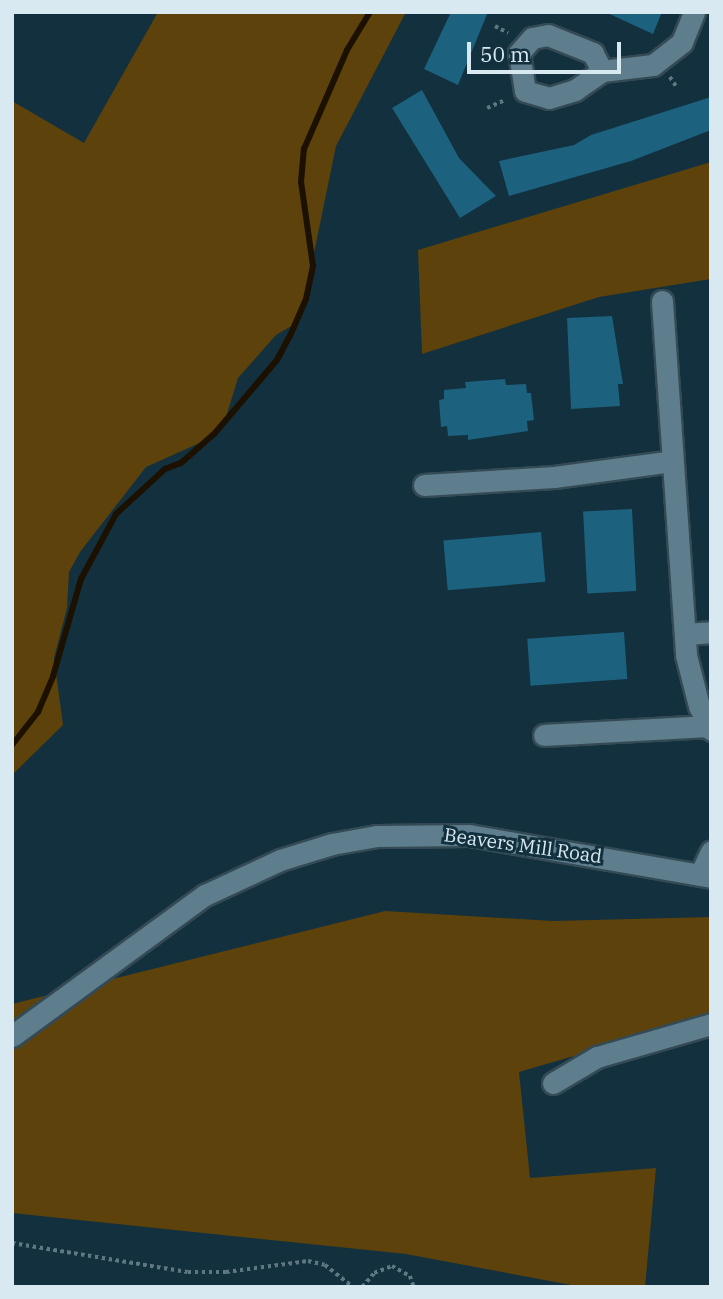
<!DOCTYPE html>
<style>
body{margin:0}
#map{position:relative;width:723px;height:1299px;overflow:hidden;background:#12303d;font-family:"IBM Plex Serif",serif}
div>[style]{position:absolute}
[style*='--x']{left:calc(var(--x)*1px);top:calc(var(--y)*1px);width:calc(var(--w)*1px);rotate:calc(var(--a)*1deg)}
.green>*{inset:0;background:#5d420b}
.stream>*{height:6px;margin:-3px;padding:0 3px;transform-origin:3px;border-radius:3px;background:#1c1000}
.building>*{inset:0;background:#1c617d;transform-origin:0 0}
.path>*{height:3.5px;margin-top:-1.75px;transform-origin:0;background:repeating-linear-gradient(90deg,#5e7782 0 3.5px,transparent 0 7px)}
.roads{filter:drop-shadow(2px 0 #344a55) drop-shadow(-2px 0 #344a55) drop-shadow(0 2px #344a55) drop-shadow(0 -2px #344a55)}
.minor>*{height:21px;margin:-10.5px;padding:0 10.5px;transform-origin:10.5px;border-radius:10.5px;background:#5e7d8d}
span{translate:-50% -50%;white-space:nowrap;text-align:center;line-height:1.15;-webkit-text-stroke:6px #12303d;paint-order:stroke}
.street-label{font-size:19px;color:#d8e9f1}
.frame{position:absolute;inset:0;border:14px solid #d8e9f1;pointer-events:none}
.scale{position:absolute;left:467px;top:42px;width:154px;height:32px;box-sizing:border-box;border:4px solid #d8e9f1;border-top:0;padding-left:9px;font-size:21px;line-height:24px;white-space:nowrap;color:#d8e9f1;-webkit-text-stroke:5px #12303d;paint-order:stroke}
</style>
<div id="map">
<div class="green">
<div style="clip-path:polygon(158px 12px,406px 12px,336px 146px,300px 321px,276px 335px,238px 378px,225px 420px,213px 437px,146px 467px,80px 552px,69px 572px,67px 608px,54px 658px,63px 725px,12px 775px,12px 101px,84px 143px)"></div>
<div style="clip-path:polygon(711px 162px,711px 279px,599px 297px,422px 354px,418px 250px)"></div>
<div style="clip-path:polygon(385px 911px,553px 921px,711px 917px,711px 1016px,519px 1072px,530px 1178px,656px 1168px,645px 1287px,582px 1287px,406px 1254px,12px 1213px,12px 1004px)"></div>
</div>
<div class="stream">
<div style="--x:12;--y:745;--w:42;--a:-51.8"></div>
<div style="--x:38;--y:712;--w:39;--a:-67"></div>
<div style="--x:53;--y:676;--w:101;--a:-73.9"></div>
<div style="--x:81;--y:579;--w:74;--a:-61.7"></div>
<div style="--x:116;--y:514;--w:67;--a:-42.6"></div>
<div style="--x:165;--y:469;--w:17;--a:-21"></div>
<div style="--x:181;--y:463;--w:45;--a:-41.4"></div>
<div style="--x:215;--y:433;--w:96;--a:-49.7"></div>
<div style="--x:277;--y:360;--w:27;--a:-62"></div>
<div style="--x:290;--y:336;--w:40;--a:-66.6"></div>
<div style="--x:306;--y:299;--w:34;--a:-78"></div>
<div style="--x:313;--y:266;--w:85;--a:-98.1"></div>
<div style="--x:301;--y:182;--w:33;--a:-85"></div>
<div style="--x:304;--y:149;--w:108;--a:-66.5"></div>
<div style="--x:347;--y:50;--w:44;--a:-58.8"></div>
</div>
<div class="building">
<div style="clip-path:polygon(451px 12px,488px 12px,458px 85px,424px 69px)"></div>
<div style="clip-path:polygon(605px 12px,662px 12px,653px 34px)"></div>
<div style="clip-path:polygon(422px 90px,459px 158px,496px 196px,460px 218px,392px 108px)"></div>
<div style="clip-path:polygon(711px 97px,711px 130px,631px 161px,509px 196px,499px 161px,574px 145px,591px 135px)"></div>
<div style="clip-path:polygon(612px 316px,623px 384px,618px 384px,620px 406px,571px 409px,567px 318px)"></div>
<div style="clip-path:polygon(505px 379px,506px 385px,526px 384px,527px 393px,531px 393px,534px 420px,527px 421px,528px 431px,468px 440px,468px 435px,448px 436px,447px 426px,441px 427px,439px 400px,444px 399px,444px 390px,466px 388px,465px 382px)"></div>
<div style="left:632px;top:509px;width:82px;height:49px;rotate:87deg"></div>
<div style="left:541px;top:532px;width:50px;height:98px;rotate:85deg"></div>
<div style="left:624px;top:632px;width:47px;height:97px;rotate:86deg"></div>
</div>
<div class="path">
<div style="--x:495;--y:26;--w:15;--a:28"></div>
<div style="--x:670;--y:77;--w:11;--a:56"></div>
<div style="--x:487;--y:108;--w:20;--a:-24"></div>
<div style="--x:12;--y:1243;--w:178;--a:9.4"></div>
<div style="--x:188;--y:1272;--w:38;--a:0"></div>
<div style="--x:226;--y:1272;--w:83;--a:-7.6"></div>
<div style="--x:308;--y:1261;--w:17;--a:13"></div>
<div style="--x:325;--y:1265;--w:36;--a:38"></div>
<div style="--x:362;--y:1287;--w:18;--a:-49"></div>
<div style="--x:374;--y:1273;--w:19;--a:-21"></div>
<div style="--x:392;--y:1266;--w:21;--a:29"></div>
<div style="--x:410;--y:1276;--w:12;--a:70"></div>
<div style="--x:483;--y:1287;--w:57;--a:0"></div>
</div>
<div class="roads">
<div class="minor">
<div style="--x:602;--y:71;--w:20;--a:-117"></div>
<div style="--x:593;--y:53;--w:48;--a:-158.2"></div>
<div style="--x:548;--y:35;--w:16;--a:169"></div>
<div style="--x:532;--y:38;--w:20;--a:131"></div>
<div style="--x:519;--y:53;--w:38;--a:81"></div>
<div style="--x:525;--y:91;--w:25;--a:16"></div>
<div style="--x:549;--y:98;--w:27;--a:-17"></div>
<div style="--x:575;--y:90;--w:33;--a:-35"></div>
<div style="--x:602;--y:71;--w:51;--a:-6.7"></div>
<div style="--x:653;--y:65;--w:37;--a:-38"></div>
<div style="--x:682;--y:42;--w:32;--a:-68"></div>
<div style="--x:662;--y:301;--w:355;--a:86.1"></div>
<div style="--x:686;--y:655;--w:53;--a:75.7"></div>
<div style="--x:699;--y:706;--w:27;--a:63"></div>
<div style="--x:424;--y:485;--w:130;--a:-3.5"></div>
<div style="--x:554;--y:477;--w:119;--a:-7.7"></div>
<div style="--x:685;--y:634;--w:26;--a:-4"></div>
<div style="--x:544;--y:735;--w:164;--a:-3.1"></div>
<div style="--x:700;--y:875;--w:26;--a:-65"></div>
<div style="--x:12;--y:1036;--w:239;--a:-36.2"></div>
<div style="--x:205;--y:895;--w:83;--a:-25"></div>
<div style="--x:280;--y:860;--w:54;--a:-17.1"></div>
<div style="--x:332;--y:844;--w:46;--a:-10.1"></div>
<div style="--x:377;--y:836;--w:92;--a:-0.6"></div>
<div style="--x:469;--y:835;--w:246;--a:9.8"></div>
<div style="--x:553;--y:1083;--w:51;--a:-30.6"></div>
<div style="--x:597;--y:1057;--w:119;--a:-16.1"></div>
</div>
</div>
<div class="street-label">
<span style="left:523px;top:846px;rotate:8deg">Beavers Mill Road</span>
</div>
<div class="frame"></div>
<div class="scale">50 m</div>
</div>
